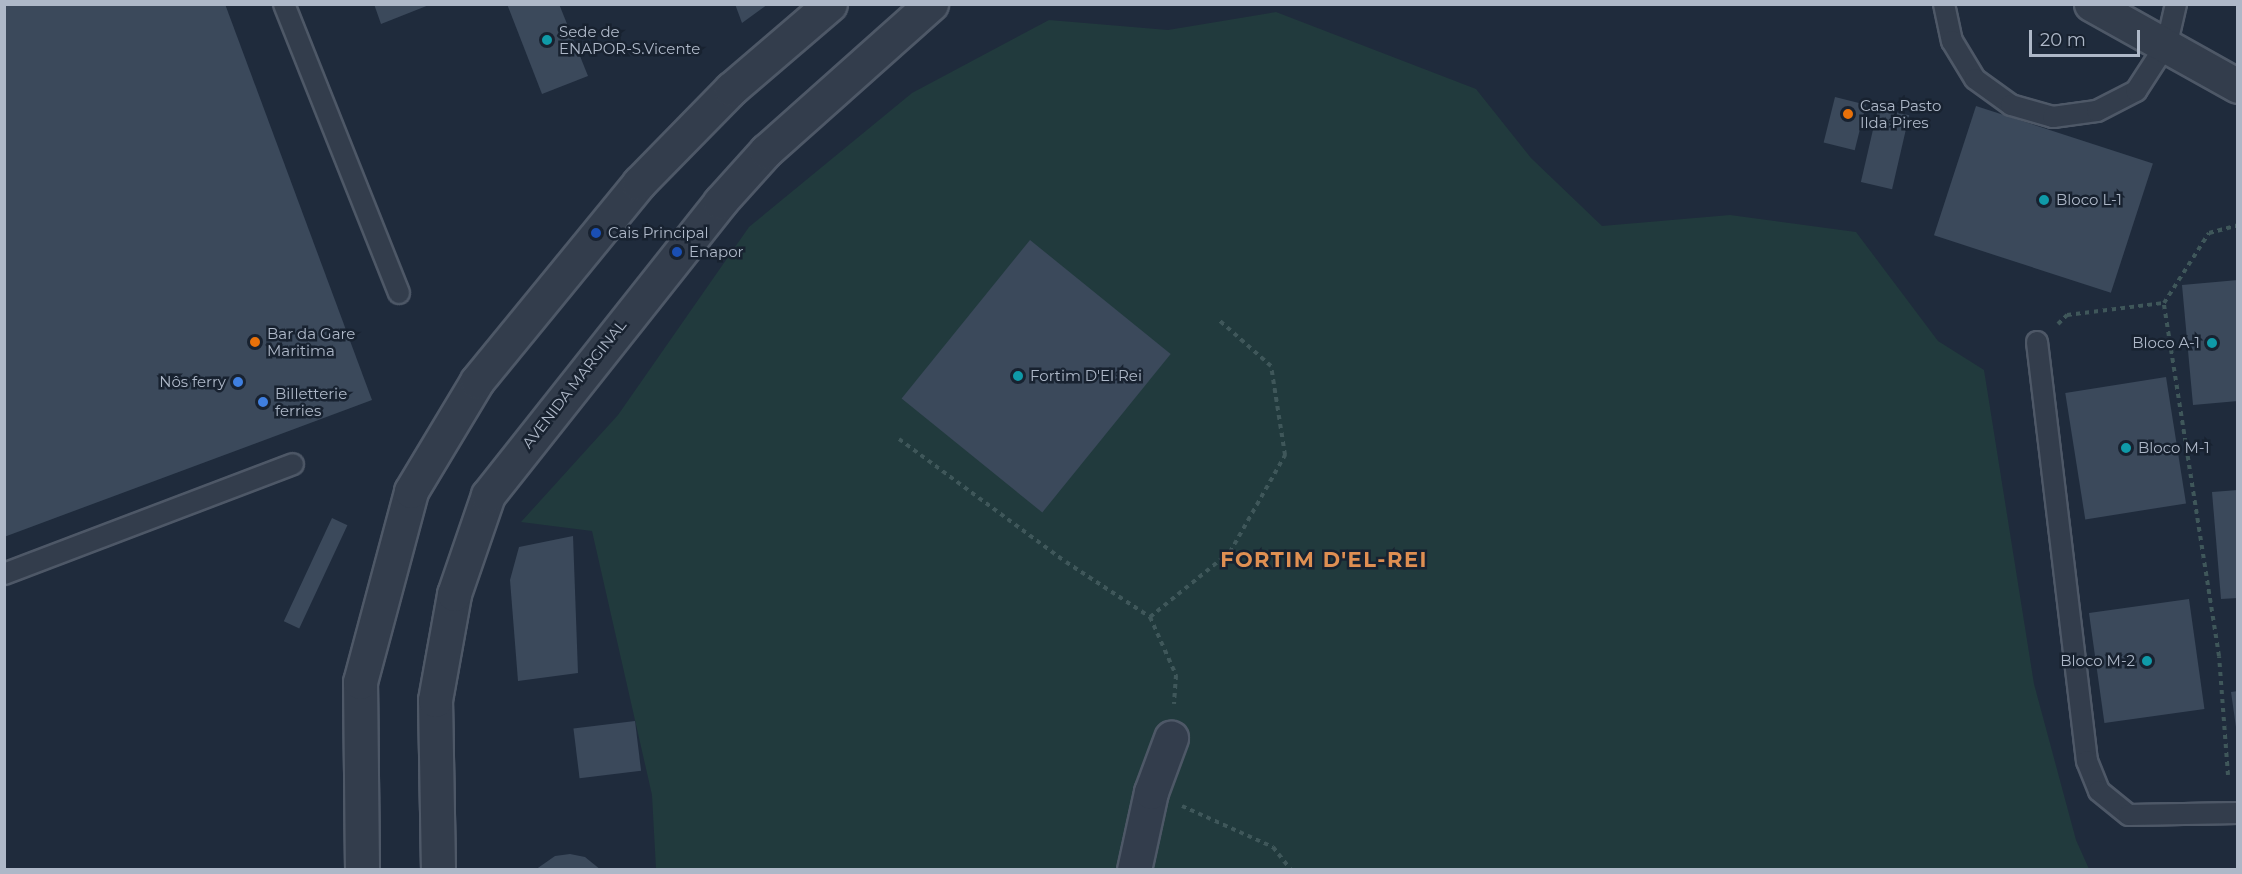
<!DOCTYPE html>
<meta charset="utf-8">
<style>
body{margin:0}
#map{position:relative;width:2242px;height:874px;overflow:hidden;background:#1f2b3c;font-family:Montserrat,sans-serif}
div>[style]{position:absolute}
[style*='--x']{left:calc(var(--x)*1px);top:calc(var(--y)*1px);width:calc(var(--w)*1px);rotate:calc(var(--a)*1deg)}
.green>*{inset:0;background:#213a3d}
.building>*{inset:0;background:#3b495b;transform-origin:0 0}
.path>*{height:4px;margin-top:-2px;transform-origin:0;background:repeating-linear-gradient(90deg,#3f575a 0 4.5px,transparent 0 9px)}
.roads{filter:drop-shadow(2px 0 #4e5867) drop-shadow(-2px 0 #4e5867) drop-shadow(0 2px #4e5867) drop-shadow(0 -2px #4e5867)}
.service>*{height:20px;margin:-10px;padding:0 10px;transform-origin:10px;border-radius:10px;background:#333d4c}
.minor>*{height:33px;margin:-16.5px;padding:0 16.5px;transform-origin:16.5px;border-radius:16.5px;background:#333d4c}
.tertiary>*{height:33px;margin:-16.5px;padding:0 16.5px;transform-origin:16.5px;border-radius:16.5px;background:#333d4c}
.dots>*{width:16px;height:16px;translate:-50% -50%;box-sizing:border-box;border:3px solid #182230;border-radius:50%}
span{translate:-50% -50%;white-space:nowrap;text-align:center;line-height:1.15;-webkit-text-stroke:5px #182230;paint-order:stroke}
.poi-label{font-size:15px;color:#aeb8c8}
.left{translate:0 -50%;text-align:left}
.right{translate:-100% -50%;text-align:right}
.street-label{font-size:15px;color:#aeb8c8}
.district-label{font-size:21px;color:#df8f52;font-weight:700;letter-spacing:1.5px}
.frame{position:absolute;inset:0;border:6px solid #aeb8c8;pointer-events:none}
.scale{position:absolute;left:2029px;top:30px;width:111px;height:27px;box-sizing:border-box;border:3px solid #aeb8c8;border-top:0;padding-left:8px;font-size:18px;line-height:21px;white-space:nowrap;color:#aeb8c8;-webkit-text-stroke:4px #182230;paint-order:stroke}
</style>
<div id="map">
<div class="green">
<div style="clip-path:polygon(1276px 12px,1476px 89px,1531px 158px,1602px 226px,1730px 215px,1856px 232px,1938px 341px,1984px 370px,2034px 684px,2076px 840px,2089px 869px,656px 869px,652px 795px,592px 531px,521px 522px,618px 415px,749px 227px,912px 93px,1049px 20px,1168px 30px)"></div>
</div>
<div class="building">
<div style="clip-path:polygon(4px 4px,225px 4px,372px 400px,4px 537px)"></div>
<div style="clip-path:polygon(374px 4px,429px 4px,429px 5px,381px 24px)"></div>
<div style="clip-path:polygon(507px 4px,559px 4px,588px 76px,542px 94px)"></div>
<div style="clip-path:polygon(735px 4px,768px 4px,742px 23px)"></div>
<div style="left:1835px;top:97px;width:32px;height:47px;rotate:14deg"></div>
<div style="left:1976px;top:106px;width:186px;height:136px;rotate:18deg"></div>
<div style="left:1878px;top:108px;width:32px;height:76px;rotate:13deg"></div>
<div style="left:1030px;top:240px;width:181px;height:204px;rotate:39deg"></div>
<div style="clip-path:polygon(2238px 280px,2238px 401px,2193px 405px,2182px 285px)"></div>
<div style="left:2166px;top:377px;width:128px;height:102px;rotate:81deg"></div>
<div style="clip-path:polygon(2238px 490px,2238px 598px,2221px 599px,2212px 492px)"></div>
<div style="left:332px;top:518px;width:17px;height:114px;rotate:25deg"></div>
<div style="clip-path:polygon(573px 536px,578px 673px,518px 681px,510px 580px,519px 547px)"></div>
<div style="left:2189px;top:599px;width:111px;height:101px;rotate:82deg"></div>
<div style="clip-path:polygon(2238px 691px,2238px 727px,2236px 727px,2231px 692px)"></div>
<div style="left:635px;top:721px;width:50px;height:62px;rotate:83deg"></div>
<div style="clip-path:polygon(570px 854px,585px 857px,601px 870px,535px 870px,555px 856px)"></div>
</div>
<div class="path">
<div style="--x:2058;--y:324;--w:13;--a:-45"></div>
<div style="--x:2067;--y:315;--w:98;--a:-7.1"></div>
<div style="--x:899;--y:439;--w:207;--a:36.4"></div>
<div style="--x:1066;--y:562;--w:100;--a:33.2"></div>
<div style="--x:1150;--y:617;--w:64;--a:65.9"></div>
<div style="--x:1176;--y:675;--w:29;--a:94"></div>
<div style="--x:1150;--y:617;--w:103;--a:-39.1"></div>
<div style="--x:1230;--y:552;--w:112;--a:-60.4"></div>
<div style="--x:1285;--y:455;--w:90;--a:-98.9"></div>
<div style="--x:1271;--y:366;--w:68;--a:-138.6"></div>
<div style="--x:2228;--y:775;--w:119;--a:-94.3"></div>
<div style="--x:2219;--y:656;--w:357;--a:-98.9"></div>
<div style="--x:2164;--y:303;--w:83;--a:-57.3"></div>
<div style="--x:2209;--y:233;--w:30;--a:-15"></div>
<div style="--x:1182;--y:806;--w:100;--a:24.3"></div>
<div style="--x:1273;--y:847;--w:29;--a:52"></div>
</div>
<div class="roads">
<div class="service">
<div style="--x:284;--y:4;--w:311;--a:68.3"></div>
<div style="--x:1944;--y:4;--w:38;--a:78"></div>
<div style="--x:1952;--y:41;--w:44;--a:58.8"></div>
<div style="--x:1975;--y:79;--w:44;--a:35.8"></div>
<div style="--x:2011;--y:105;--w:44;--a:15.9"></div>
<div style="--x:2053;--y:117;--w:44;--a:-7.8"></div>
<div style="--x:2097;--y:111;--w:44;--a:-27.1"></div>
<div style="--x:2136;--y:91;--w:57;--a:-57.1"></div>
<div style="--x:2167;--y:43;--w:40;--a:-77"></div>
<div style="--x:2037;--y:342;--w:422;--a:83.2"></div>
<div style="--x:2087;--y:761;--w:32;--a:68"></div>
<div style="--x:2099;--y:791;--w:38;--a:39"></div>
<div style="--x:2129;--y:815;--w:109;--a:-1.1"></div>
<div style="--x:4;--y:574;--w:309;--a:-20.8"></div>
</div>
<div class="minor">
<div style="--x:1134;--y:870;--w:80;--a:-77.7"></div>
<div style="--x:1151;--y:792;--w:58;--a:-69.7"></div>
</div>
<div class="tertiary">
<div style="--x:2091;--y:4;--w:168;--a:29.2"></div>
<div style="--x:362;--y:870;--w:188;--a:-90.6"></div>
<div style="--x:360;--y:682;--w:198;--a:-75"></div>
<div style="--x:411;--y:491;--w:128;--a:-59"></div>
<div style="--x:477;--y:381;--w:256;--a:-50.7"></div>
<div style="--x:639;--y:183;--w:132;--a:-45.6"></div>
<div style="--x:731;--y:89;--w:130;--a:-40.6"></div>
<div style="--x:438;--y:870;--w:170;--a:-91"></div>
<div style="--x:435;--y:700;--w:108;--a:-79.8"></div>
<div style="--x:454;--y:594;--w:105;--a:-71"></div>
<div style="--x:488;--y:495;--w:374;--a:-51.6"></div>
<div style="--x:720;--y:202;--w:69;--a:-48"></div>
<div style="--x:766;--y:151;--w:221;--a:-41.7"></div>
</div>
</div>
<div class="dots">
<div style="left:547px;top:40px;background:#0f9aa8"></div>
<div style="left:1848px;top:114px;background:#e8710a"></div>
<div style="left:2044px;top:200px;background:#0f9aa8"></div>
<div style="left:596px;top:233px;background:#1a4fb4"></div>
<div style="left:677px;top:252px;background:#1a4fb4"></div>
<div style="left:255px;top:342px;background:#e8710a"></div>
<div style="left:2212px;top:343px;background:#0f9aa8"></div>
<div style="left:1018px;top:376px;background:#0f9aa8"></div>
<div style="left:238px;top:382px;background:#3f7fe0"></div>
<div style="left:263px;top:402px;background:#3f7fe0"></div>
<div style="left:2126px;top:448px;background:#0f9aa8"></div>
<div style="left:2147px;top:661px;background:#0f9aa8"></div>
</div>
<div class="poi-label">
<span class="left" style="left:559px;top:40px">Sede de<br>ENAPOR-S.Vicente</span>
<span class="left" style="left:1860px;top:114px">Casa Pasto<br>Ilda Pires</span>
<span class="left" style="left:2056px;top:200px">Bloco L-1</span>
<span class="left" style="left:608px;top:233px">Cais Principal</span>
<span class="left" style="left:689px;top:252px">Enapor</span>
<span class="left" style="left:267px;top:342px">Bar da Gare<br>Maritima</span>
<span class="right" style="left:2200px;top:343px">Bloco A-1</span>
<span class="left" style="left:1030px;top:376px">Fortim D'El Rei</span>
<span class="right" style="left:226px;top:382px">Nôs ferry</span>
<span class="left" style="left:275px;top:402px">Billetterie<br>ferries</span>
<span class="left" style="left:2138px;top:448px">Bloco M-1</span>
<span class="right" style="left:2135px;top:661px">Bloco M-2</span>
</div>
<div class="street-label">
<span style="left:574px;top:384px;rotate:-52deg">AVENIDA MARGINAL</span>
</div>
<div class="district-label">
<span style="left:1324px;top:560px">FORTIM D'EL-REI</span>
</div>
<div class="frame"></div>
<div class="scale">20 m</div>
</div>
